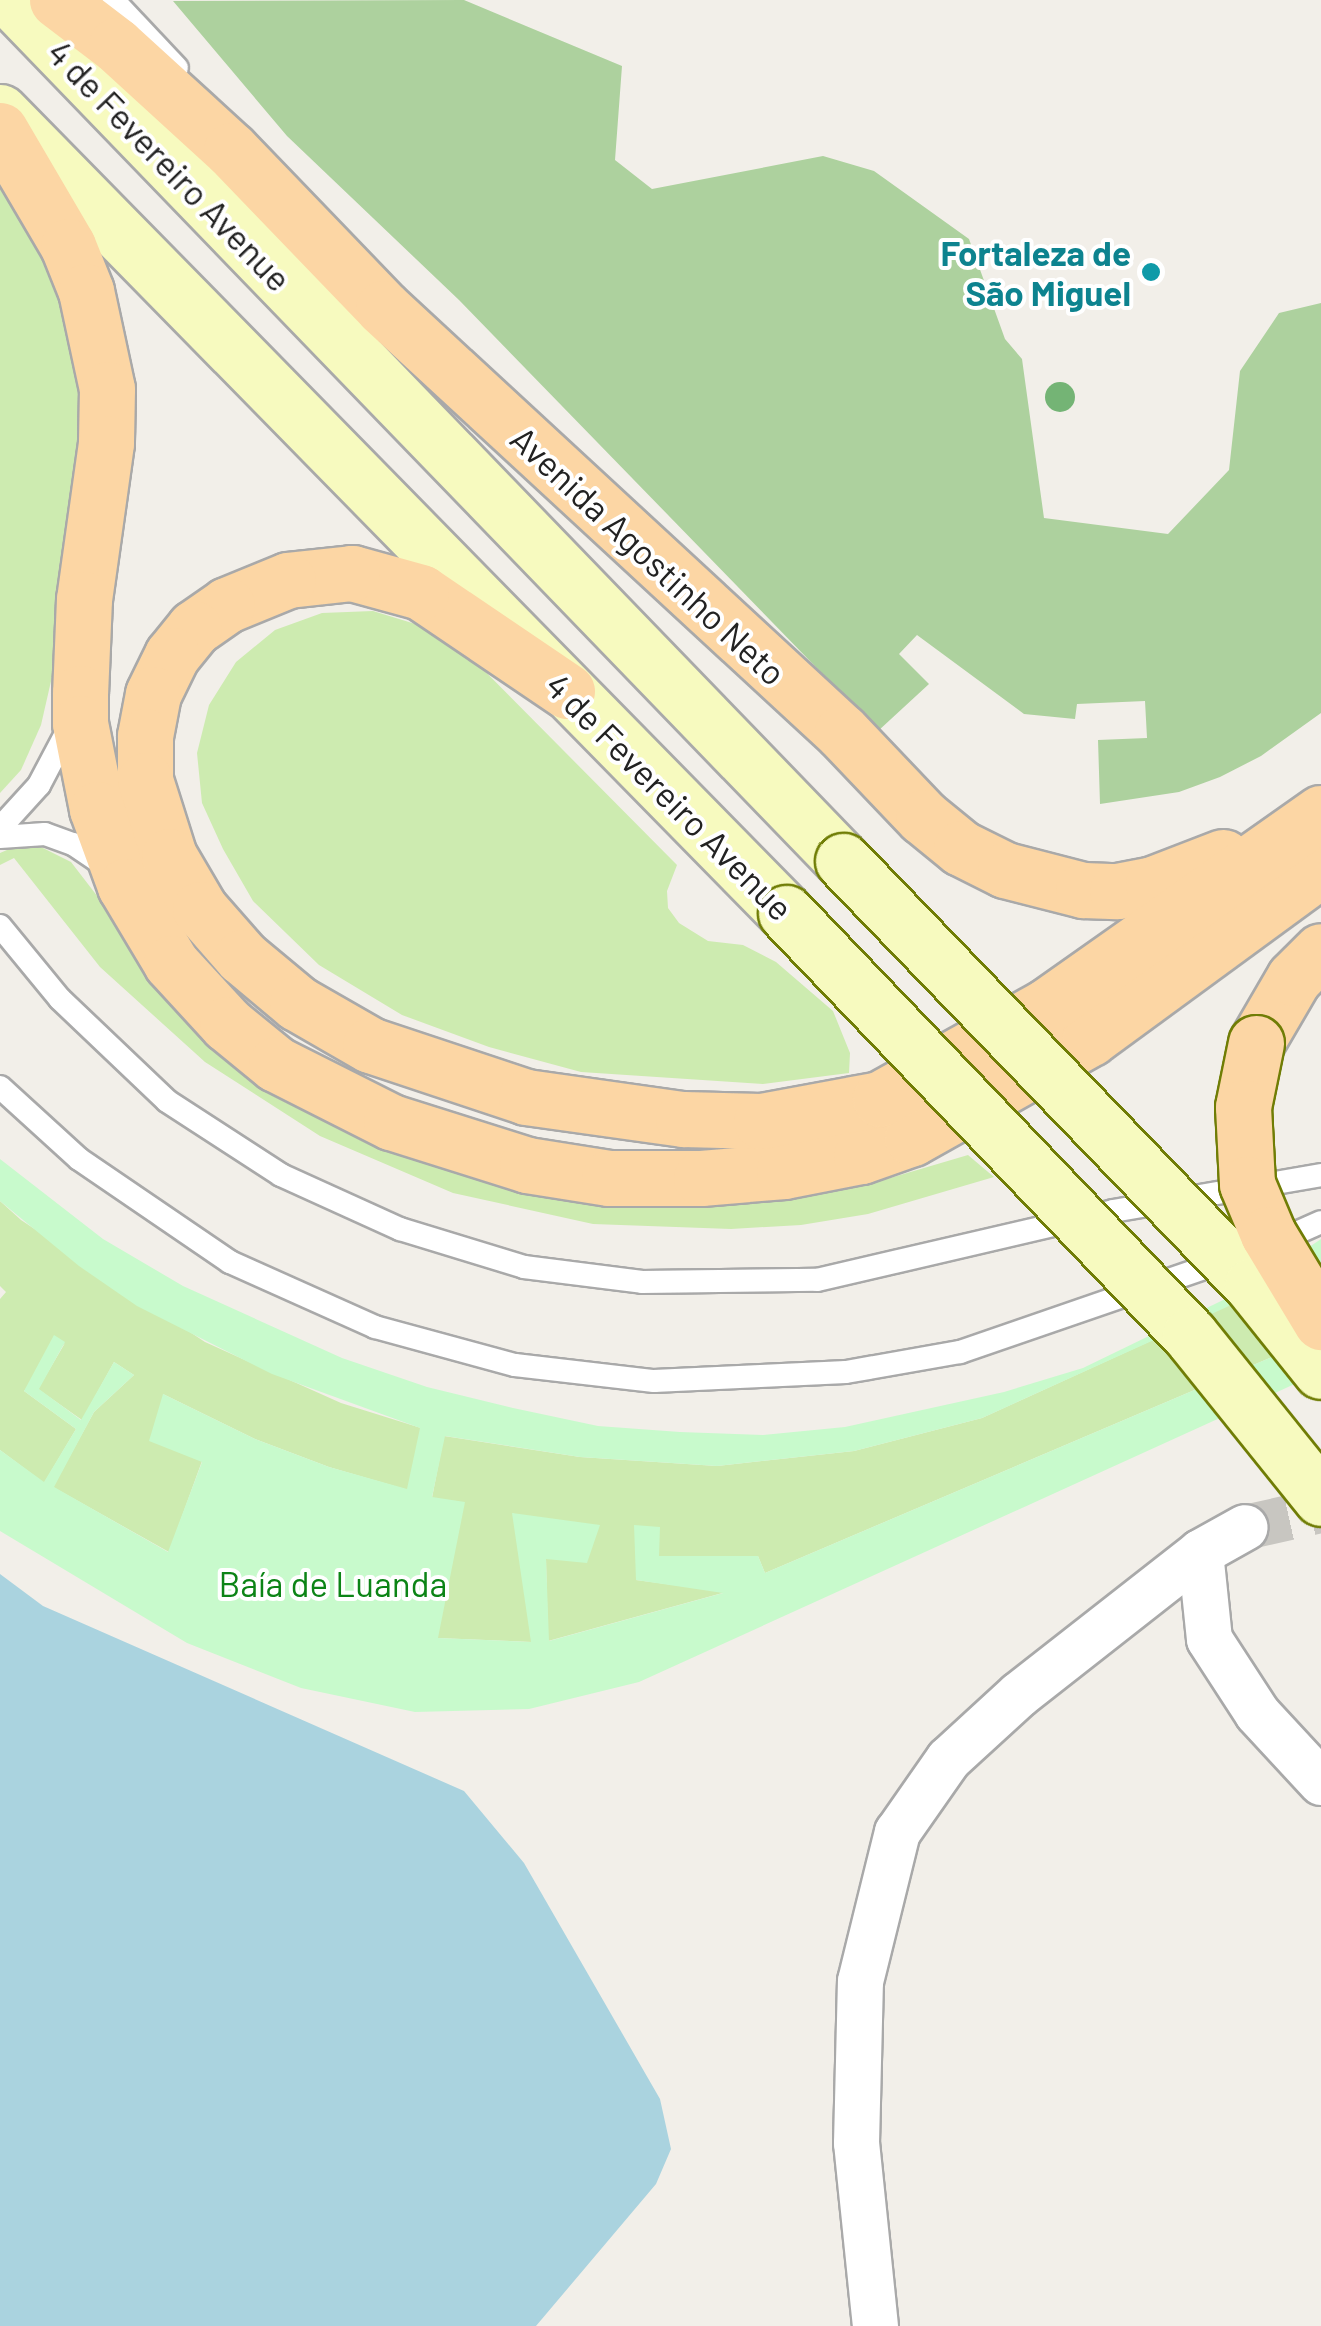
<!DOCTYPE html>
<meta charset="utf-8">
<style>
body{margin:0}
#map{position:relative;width:1321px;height:2326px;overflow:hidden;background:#f2efe9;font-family:Barlow,sans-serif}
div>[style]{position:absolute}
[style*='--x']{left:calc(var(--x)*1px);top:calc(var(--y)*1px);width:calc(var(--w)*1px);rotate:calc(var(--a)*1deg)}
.grass>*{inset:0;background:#cdebb0}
.forest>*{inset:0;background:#add19e}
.park>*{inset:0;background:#c8facc}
.water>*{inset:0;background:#aad3df}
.street-tunnel>*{height:45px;margin-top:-22.5px;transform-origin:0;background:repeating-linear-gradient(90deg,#c8c6c1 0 45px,transparent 0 67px)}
.roads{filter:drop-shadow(2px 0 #a9a9a9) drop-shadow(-2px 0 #a9a9a9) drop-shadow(0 2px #a9a9a9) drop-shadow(0 -2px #a9a9a9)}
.lane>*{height:22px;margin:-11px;padding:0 11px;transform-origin:11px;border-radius:11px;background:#fff}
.street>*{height:45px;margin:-22.5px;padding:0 22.5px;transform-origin:22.5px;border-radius:22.5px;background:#fff}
.secondary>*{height:55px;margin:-27.5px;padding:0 27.5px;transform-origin:27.5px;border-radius:27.5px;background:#f7fabf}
.primary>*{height:55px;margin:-27.5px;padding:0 27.5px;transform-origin:27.5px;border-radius:27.5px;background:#fcd6a4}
.bridges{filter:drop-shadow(2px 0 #707d05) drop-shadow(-2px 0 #707d05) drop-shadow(0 2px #707d05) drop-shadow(0 -2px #707d05)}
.secondary-bridge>*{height:55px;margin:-27.5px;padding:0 27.5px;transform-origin:27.5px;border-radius:27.5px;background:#f7fabf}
.primary-bridge>*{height:55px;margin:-27.5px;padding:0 27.5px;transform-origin:27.5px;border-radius:27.5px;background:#fcd6a4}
.trees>*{width:30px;height:30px;margin:-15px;border-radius:50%;background:#74b475}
.dots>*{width:28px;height:28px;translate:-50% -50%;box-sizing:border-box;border:5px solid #fff;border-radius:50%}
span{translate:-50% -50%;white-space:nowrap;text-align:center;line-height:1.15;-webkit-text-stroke:8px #fff;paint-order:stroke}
.street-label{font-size:35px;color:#222}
.culture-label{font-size:35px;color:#0d838f;font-weight:700}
.right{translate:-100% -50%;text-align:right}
.park-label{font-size:35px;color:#0c8416}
</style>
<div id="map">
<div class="grass">
<div style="clip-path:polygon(0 186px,41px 244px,94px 397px,62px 633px,41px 725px,21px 770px,0 793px)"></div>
<div style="clip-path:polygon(373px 611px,448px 634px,677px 865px,667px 891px,668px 908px,679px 923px,708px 941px,743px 945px,776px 962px,833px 1011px,850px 1053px,849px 1073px,763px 1084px,581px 1072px,489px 1047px,402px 1015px,319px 965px,253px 901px,223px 849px,202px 803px,197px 753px,209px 705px,236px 662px,275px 630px,322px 613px)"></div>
<div style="clip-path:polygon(21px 844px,39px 846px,71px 862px,145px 958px,218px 1038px,729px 1203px,797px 1198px,863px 1186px,968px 1155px,994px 1177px,868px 1214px,801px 1225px,731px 1229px,593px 1224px,453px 1193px,320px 1136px,205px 1062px,100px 967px,14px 858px,0 865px,0 853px)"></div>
<div style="clip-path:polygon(0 1201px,21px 1220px,205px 1342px,341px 1403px,421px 1428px,408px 1490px,329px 1467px,255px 1439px,163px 1394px,202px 1461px,169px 1552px,53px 1487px,94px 1412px,134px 1375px,114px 1362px,82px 1420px,38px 1389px,65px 1343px,24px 1391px,76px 1429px,44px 1483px,0 1450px,0 1299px,6px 1292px,0 1286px)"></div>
<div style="clip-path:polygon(1321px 1263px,1321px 1336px,765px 1573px,758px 1556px,658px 1556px,636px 1580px,726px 1592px,548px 1641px,546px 1559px,513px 1513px,532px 1642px,437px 1638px,464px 1503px,432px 1498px,444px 1436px,580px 1457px,717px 1466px,854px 1451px,982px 1418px)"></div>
</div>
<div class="forest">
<div style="clip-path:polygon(464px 0,622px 66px,615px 160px,652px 189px,823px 156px,874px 171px,969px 239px,1005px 339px,1022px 359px,1044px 518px,1168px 534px,1229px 470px,1240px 371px,1279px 313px,1321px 303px,1321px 713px,1261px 756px,1220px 777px,1179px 792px,1100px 804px,1098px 740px,1147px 738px,1145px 701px,1077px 704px,1075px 719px,1024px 714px,917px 635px,899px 654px,929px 684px,878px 731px,459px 300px,287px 136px,173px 1px)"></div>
</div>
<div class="park">
<div style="clip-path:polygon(0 1159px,103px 1239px,183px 1286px,342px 1358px,427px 1387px,513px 1408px,598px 1426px,680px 1432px,763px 1435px,845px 1427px,1004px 1392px,1083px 1368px,1252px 1286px,1321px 1239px,1321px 1263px,1229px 1306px,982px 1418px,854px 1451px,717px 1466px,580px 1457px,445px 1436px,432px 1497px,465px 1502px,438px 1638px,531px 1642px,512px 1513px,600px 1525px,587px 1563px,546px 1559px,549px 1641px,723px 1593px,636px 1580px,634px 1525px,660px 1527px,659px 1556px,758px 1556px,765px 1573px,1321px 1336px,1321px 1372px,639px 1682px,529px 1709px,415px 1712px,301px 1688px,187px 1643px,0 1531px,0 1450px,44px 1482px,76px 1429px,24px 1391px,54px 1335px,65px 1342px,39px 1389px,81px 1420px,114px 1362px,134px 1375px,94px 1412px,54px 1487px,168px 1552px,202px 1462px,149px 1441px,163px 1394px,255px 1439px,329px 1467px,407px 1489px,420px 1428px,272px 1374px,137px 1306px,79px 1266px,0 1201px)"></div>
</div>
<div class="water">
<div style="clip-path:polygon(0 1574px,43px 1606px,464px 1791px,524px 1863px,660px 2099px,671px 2149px,656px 2184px,536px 2326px,0 2326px)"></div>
</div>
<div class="street-tunnel">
<div style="--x:1245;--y:1527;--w:78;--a:-12.6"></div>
</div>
<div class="roads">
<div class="lane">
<div style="--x:113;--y:0;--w:93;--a:46.7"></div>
<div style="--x:0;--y:828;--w:58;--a:-47.8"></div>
<div style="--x:39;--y:785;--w:62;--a:-62.2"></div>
<div style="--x:0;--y:837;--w:45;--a:-3.8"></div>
<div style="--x:45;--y:834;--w:30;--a:20"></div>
<div style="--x:73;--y:844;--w:41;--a:34.1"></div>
<div style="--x:0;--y:926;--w:94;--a:50.6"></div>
<div style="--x:60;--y:999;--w:148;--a:43.6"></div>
<div style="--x:167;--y:1101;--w:136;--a:33"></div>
<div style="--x:281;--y:1175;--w:131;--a:24.4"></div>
<div style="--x:400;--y:1229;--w:130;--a:17"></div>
<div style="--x:524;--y:1267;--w:119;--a:7.2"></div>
<div style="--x:642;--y:1282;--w:175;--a:-0.7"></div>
<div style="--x:817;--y:1280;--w:304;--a:-13.1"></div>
<div style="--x:1113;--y:1211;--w:211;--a:-9.8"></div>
<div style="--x:0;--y:1087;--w:107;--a:42.3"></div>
<div style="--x:79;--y:1159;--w:183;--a:34.3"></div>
<div style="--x:230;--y:1262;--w:159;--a:24.1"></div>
<div style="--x:375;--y:1327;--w:145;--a:15.2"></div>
<div style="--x:515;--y:1365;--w:140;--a:6.6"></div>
<div style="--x:654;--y:1381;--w:192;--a:-2.7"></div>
<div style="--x:846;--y:1372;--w:116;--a:-10"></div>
<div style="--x:960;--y:1352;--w:280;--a:-19"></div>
<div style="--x:1274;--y:1243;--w:51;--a:-24.1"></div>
</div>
<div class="street">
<div style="--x:1200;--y:1552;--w:87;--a:84.1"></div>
<div style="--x:1209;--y:1639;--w:88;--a:57"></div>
<div style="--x:1257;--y:1713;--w:94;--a:47.2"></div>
<div style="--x:875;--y:2326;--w:184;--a:-95.9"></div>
<div style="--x:856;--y:2143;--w:162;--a:-88.6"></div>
<div style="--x:860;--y:1981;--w:154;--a:-76.1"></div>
<div style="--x:897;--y:1832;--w:89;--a:-55.1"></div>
<div style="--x:948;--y:1759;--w:96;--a:-42.5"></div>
<div style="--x:1019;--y:1694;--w:230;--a:-38.1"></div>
<div style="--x:1200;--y:1552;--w:51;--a:-29.1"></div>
</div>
<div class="secondary">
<div style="--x:11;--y:0;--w:1197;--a:45.98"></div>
<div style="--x:0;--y:112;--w:1122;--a:45.54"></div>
</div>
<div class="primary">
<div style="--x:57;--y:0;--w:74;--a:37.3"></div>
<div style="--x:116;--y:45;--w:156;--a:42.4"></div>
<div style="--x:231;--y:150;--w:219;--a:46.1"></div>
<div style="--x:383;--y:308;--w:625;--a:42.73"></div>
<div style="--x:842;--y:732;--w:117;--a:46.4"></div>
<div style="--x:923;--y:817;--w:49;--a:39.2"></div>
<div style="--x:961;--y:848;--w:49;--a:26.6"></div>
<div style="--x:1005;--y:870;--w:81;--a:14.4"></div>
<div style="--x:1083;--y:890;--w:34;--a:2"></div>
<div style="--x:1117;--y:891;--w:37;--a:-11"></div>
<div style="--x:1153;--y:884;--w:75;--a:-21.1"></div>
<div style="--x:0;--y:130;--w:134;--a:59.6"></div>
<div style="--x:68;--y:246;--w:48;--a:68.2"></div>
<div style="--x:86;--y:291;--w:100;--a:77.9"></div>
<div style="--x:107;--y:389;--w:54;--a:91.1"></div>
<div style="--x:106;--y:443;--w:158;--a:98"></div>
<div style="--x:84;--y:599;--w:94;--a:92.4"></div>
<div style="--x:80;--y:693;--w:30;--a:90"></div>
<div style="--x:80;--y:723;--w:88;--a:78.8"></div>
<div style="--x:97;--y:809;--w:82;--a:70"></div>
<div style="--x:125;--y:886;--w:90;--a:59.1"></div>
<div style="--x:171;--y:963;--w:83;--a:47.4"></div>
<div style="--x:227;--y:1024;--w:63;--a:39.2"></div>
<div style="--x:276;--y:1064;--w:129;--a:26.8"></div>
<div style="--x:391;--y:1122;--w:143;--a:17.5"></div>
<div style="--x:527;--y:1165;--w:83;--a:9"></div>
<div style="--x:609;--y:1178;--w:92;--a:0"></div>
<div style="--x:701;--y:1178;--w:83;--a:-4.8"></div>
<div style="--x:784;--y:1171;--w:78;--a:-11"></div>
<div style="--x:861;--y:1156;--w:54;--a:-19.4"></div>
<div style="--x:912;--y:1138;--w:204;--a:-29.3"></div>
<div style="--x:1090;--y:1038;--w:286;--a:-36.2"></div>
<div style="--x:567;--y:691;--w:176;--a:-145.9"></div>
<div style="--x:421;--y:592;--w:72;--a:-164.6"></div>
<div style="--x:352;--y:573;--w:64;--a:173.8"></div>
<div style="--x:288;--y:580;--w:66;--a:157.7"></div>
<div style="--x:227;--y:605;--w:40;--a:145.1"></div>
<div style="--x:194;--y:628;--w:35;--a:129"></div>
<div style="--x:172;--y:655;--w:43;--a:116"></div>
<div style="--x:153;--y:694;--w:43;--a:100.8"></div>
<div style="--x:145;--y:736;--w:44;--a:90"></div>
<div style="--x:145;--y:780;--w:80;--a:72.5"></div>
<div style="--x:169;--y:856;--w:61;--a:59.7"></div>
<div style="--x:200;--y:909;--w:64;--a:48.8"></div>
<div style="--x:242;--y:957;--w:72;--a:39.9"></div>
<div style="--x:297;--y:1003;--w:84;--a:29.9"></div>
<div style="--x:370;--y:1045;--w:164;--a:18.4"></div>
<div style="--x:526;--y:1097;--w:159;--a:8"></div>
<div style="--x:683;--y:1119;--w:78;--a:1.5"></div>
<div style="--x:761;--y:1121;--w:121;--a:-10.5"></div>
<div style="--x:880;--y:1099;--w:191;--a:-29.1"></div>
<div style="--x:1047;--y:1006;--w:335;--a:-35.2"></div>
<div style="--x:1256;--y:1043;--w:75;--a:-59.7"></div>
<div style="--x:1294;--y:978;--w:38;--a:-45"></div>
</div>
</div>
<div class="bridges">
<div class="secondary-bridge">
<div style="--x:843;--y:861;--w:589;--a:46.03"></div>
<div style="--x:1252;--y:1285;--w:110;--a:51.3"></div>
<div style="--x:786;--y:913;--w:584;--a:46.25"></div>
<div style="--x:1190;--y:1335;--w:209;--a:51.2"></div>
</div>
<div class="primary-bridge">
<div style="--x:1256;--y:1043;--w:65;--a:101.5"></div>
<div style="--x:1243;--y:1107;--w:77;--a:87"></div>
<div style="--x:1247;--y:1184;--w:54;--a:67.2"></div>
<div style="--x:1268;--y:1234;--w:103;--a:58.9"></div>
</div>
</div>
<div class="trees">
<div style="left:1060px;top:397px"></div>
</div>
<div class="dots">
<div style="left:1151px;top:272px;background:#0f9aa8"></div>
</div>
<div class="street-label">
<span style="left:170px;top:165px;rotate:46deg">4 de Fevereiro Avenue</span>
<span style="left:649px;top:555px;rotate:43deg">Avenida Agostinho Neto</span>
<span style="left:670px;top:796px;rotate:45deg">4 de Fevereiro Avenue</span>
</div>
<div class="culture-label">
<span class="right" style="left:1131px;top:272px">Fortaleza de<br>São Miguel</span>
</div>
<div class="park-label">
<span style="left:333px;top:1583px">Baía de Luanda</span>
</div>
</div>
